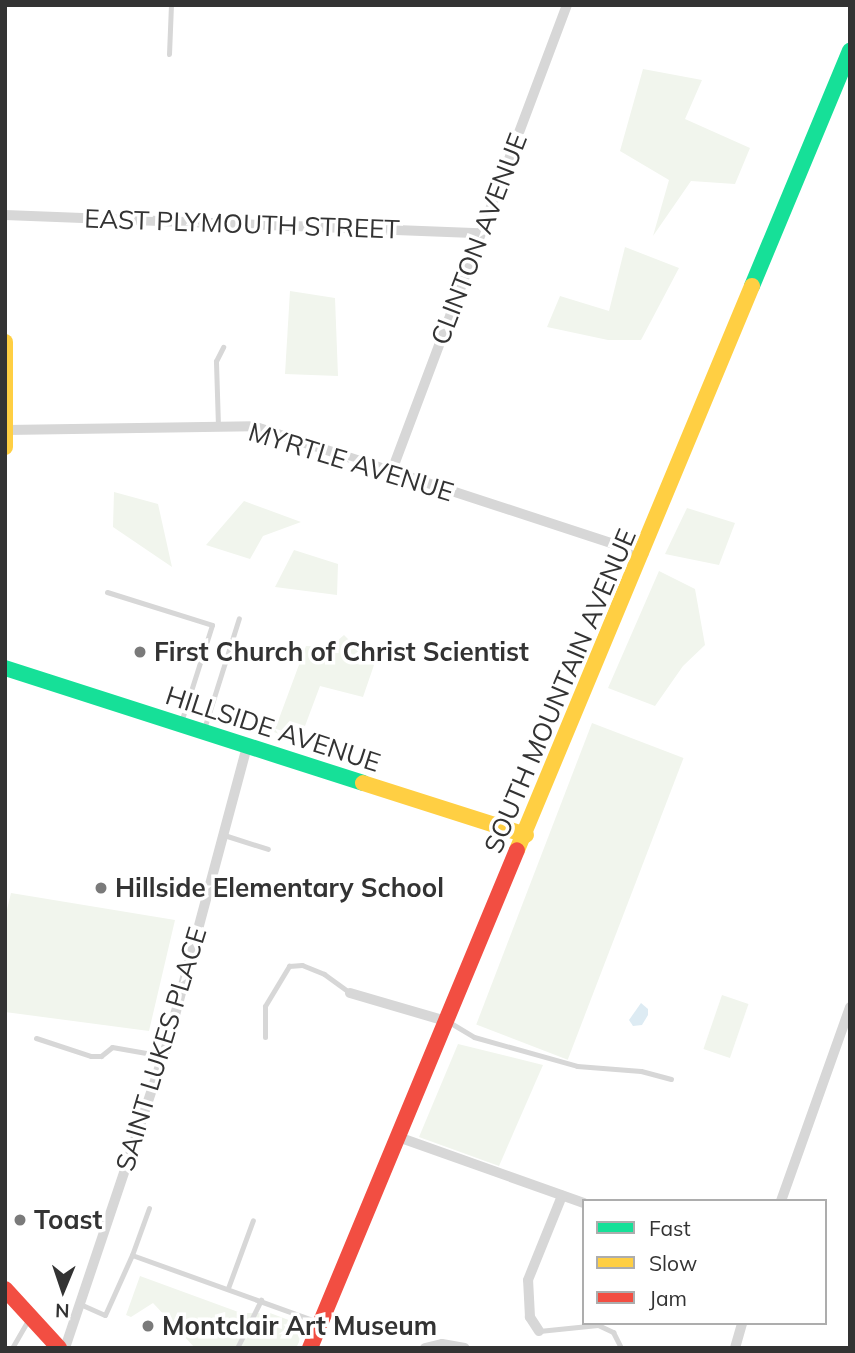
<!DOCTYPE html>
<style>
body{margin:0}
#map{position:relative;width:855px;height:1353px;overflow:hidden;background:#fff;font-family:Mulish,sans-serif}
div>[style]{position:absolute}
[style*='--x']{left:calc(var(--x)*1px);top:calc(var(--y)*1px);width:calc(var(--w)*1px);rotate:calc(var(--a)*1deg)}
.green>*{inset:0;background:#f1f5ed;transform-origin:0 0}
.water>*{inset:0;background:#ddebf3}
.lane>*{height:5px;margin:-2.5px;padding:0 2.5px;transform-origin:2.5px;border-radius:2.5px;background:#d7d7d7}
.street>*{height:10px;margin:-5px;padding:0 5px;transform-origin:5px;border-radius:5px;background:#d7d7d7}
.fast>*{height:16px;margin:-8px;padding:0 8px;transform-origin:8px;border-radius:8px;background:#16e098}
.slow>*{height:16px;margin:-8px;padding:0 8px;transform-origin:8px;border-radius:8px;background:#ffcf43}
.jam>*{height:16px;margin:-8px;padding:0 8px;transform-origin:8px;border-radius:8px;background:#f24e42}
.dots>*{width:19px;height:19px;translate:-50% -50%;box-sizing:border-box;border:4px solid #fff;border-radius:50%}
span{translate:-50% -50%;white-space:nowrap;text-align:center;line-height:1.15;-webkit-text-stroke:7px #fff;paint-order:stroke}
.street-label{font-size:26px;color:#333}
.poi-label{font-size:26px;color:#333;font-weight:700}
.left{translate:0 -50%;text-align:left}
.frame{position:absolute;inset:0;border:7px solid #333;pointer-events:none}
.legend{position:absolute;left:582px;top:1199px;width:245px;height:126px;box-sizing:border-box;background:#fff;border:2px solid #adadad;margin:0;padding:9px 12px;list-style:none;font-size:21px;color:#333}
.legend li{display:flex;align-items:center;gap:14px;height:35px}
.legend b{width:35px;border:2px solid #adadad}
.north{position:absolute;left:28px;top:1255px;width:70px;height:70px;-webkit-text-stroke:5px #fff;paint-order:stroke;rotate:182deg;font-size:19px;font-weight:700;line-height:28px;text-align:center;color:#333}
.north::after{content:'';display:block;margin:auto;width:24px;height:32px;background:#333;clip-path:polygon(50% 0,100% 100%,50% 72%,0 100%)}
</style>
<div id="map">
<div class="green">
<div style="clip-path:polygon(643px 69px,702px 80px,685px 119px,750px 148px,735px 184px,691px 181px,653px 236px,669px 180px,620px 151px)"></div>
<div style="clip-path:polygon(625px 247px,679px 268px,641px 340px,608px 340px,547px 327px,560px 296px,609px 311px)"></div>
<div style="clip-path:polygon(290px 291px,335px 298px,338px 376px,285px 374px)"></div>
<div style="clip-path:polygon(114px 492px,158px 504px,172px 567px,113px 527px)"></div>
<div style="clip-path:polygon(244px 501px,301px 522px,263px 536px,250px 559px,206px 545px)"></div>
<div style="clip-path:polygon(687px 508px,735px 523px,719px 565px,665px 554px)"></div>
<div style="clip-path:polygon(294px 550px,338px 564px,337px 595px,275px 587px)"></div>
<div style="clip-path:polygon(659px 571px,695px 589px,705px 645px,683px 666px,655px 706px,608px 688px)"></div>
<div style="clip-path:polygon(344px 635px,374px 665px,363px 697px,320px 686px,299px 742px,274px 732px,306px 646px,330px 647px)"></div>
<div style="left:592px;top:723px;width:98px;height:323px;rotate:21deg"></div>
<div style="clip-path:polygon(11px 893px,175px 920px,149px 1031px,5px 1012px,5px 918px)"></div>
<div style="left:722px;top:995px;width:28px;height:57px;rotate:19deg"></div>
<div style="clip-path:polygon(458px 1044px,543px 1065px,499px 1166px,419px 1137px)"></div>
<div style="clip-path:polygon(140px 1276px,241px 1313px,270px 1313px,302px 1325px,299px 1342px,296px 1348px,195px 1348px,153px 1303px,131px 1317px,126px 1315px)"></div>
</div>
<div class="water">
<div style="clip-path:polygon(641px 1003px,648px 1009px,648px 1015px,642px 1025px,633px 1026px,629px 1020px)"></div>
</div>
<div class="lane">
<div style="--x:169;--y:54;--w:49;--a:-87.7"></div>
<div style="--x:218;--y:426;--w:65;--a:-91.8"></div>
<div style="--x:216;--y:361;--w:16;--a:-63"></div>
<div style="--x:107;--y:592;--w:110;--a:17.4"></div>
<div style="--x:212;--y:625;--w:102;--a:107.7"></div>
<div style="--x:204;--y:729;--w:116;--a:-72.5"></div>
<div style="--x:224;--y:835;--w:46;--a:17.7"></div>
<div style="--x:449;--y:1022;--w:29;--a:31"></div>
<div style="--x:474;--y:1037;--w:107;--a:15.7"></div>
<div style="--x:577;--y:1066;--w:64;--a:4.5"></div>
<div style="--x:641;--y:1071;--w:31;--a:15"></div>
<div style="--x:265;--y:1037;--w:31;--a:-90"></div>
<div style="--x:265;--y:1006;--w:47;--a:-59"></div>
<div style="--x:289;--y:966;--w:13;--a:-4"></div>
<div style="--x:302;--y:965;--w:24;--a:22"></div>
<div style="--x:324;--y:974;--w:32;--a:36"></div>
<div style="--x:36;--y:1038;--w:58;--a:18.1"></div>
<div style="--x:91;--y:1056;--w:10;--a:0"></div>
<div style="--x:101;--y:1056;--w:14;--a:-39"></div>
<div style="--x:112;--y:1047;--w:52;--a:10"></div>
<div style="--x:132;--y:1255;--w:50;--a:-70.1"></div>
<div style="--x:228;--y:1288;--w:72;--a:-69.8"></div>
<div style="--x:80;--y:1304;--w:27;--a:24"></div>
<div style="--x:105;--y:1315;--w:66;--a:-65.8"></div>
<div style="--x:132;--y:1255;--w:198;--a:19.8"></div>
<div style="--x:539;--y:1331;--w:59;--a:-5.8"></div>
<div style="--x:598;--y:1325;--w:17;--a:25"></div>
<div style="--x:613;--y:1332;--w:18;--a:63"></div>
<div style="--x:12;--y:1348;--w:34;--a:-60"></div>
<div style="--x:237;--y:1348;--w:54;--a:-63.4"></div>
</div>
<div class="street">
<div style="--x:5;--y:215;--w:475;--a:2.2"></div>
<div style="--x:7;--y:430;--w:246;--a:-0.9"></div>
<div style="--x:253;--y:426;--w:411;--a:18.1"></div>
<div style="--x:391;--y:473;--w:500;--a:-69.4"></div>
<div style="--x:350;--y:993;--w:103;--a:16.3"></div>
<div style="--x:401;--y:1138;--w:194;--a:19.6"></div>
<div style="--x:781;--y:1201;--w:206;--a:-70.4"></div>
<div style="--x:539;--y:1331;--w:17;--a:-123"></div>
<div style="--x:530;--y:1317;--w:37;--a:-93"></div>
<div style="--x:528;--y:1280;--w:91;--a:-68"></div>
<div style="--x:65;--y:1348;--w:320;--a:-71.4"></div>
<div style="--x:167;--y:1045;--w:309;--a:-75"></div>
<div style="--x:425;--y:1348;--w:17;--a:-13"></div>
<div style="--x:442;--y:1344;--w:23;--a:10"></div>
<div style="--x:735;--y:1348;--w:26;--a:-74"></div>
</div>
<div class="fast">
<div style="--x:752;--y:286;--w:255;--a:-67.4"></div>
<div style="--x:5;--y:668;--w:376;--a:17.8"></div>
</div>
<div class="slow">
<div style="--x:5;--y:342;--w:105;--a:90"></div>
<div style="--x:363;--y:783;--w:171;--a:17.7"></div>
<div style="--x:517;--y:850;--w:611;--a:-67.38"></div>
</div>
<div class="jam">
<div style="--x:5;--y:1289;--w:80;--a:47.5"></div>
<div style="--x:310;--y:1348;--w:539;--a:-67.43"></div>
</div>
<div class="dots">
<div style="left:140px;top:652px;background:#7a7a7a"></div>
<div style="left:101px;top:888px;background:#7a7a7a"></div>
<div style="left:20px;top:1220px;background:#7a7a7a"></div>
<div style="left:148px;top:1326px;background:#7a7a7a"></div>
</div>
<div class="street-label">
<span style="left:242px;top:224px;rotate:2deg">EAST PLYMOUTH STREET</span>
<span style="left:479px;top:239px;rotate:-69deg">CLINTON AVENUE</span>
<span style="left:351px;top:462px;rotate:17deg">MYRTLE AVENUE</span>
<span style="left:560px;top:691px;rotate:-67deg">SOUTH MOUNTAIN AVENUE</span>
<span style="left:273px;top:729px;rotate:18deg">HILLSIDE AVENUE</span>
<span style="left:161px;top:1049px;rotate:-73deg">SAINT LUKES PLACE</span>
</div>
<div class="poi-label">
<span class="left" style="left:154px;top:652px">First Church of Christ Scientist</span>
<span class="left" style="left:115px;top:888px">Hillside Elementary School</span>
<span class="left" style="left:34px;top:1220px">Toast</span>
<span class="left" style="left:162px;top:1326px">Montclair Art Museum</span>
</div>
<div class="frame"></div>
<ul class="legend">
<li><b style="height:9px;background:#16e098"></b>Fast</li>
<li><b style="height:9px;background:#ffcf43"></b>Slow</li>
<li><b style="height:9px;background:#f24e42"></b>Jam</li>
</ul>
<div class="north">N</div>
</div>
